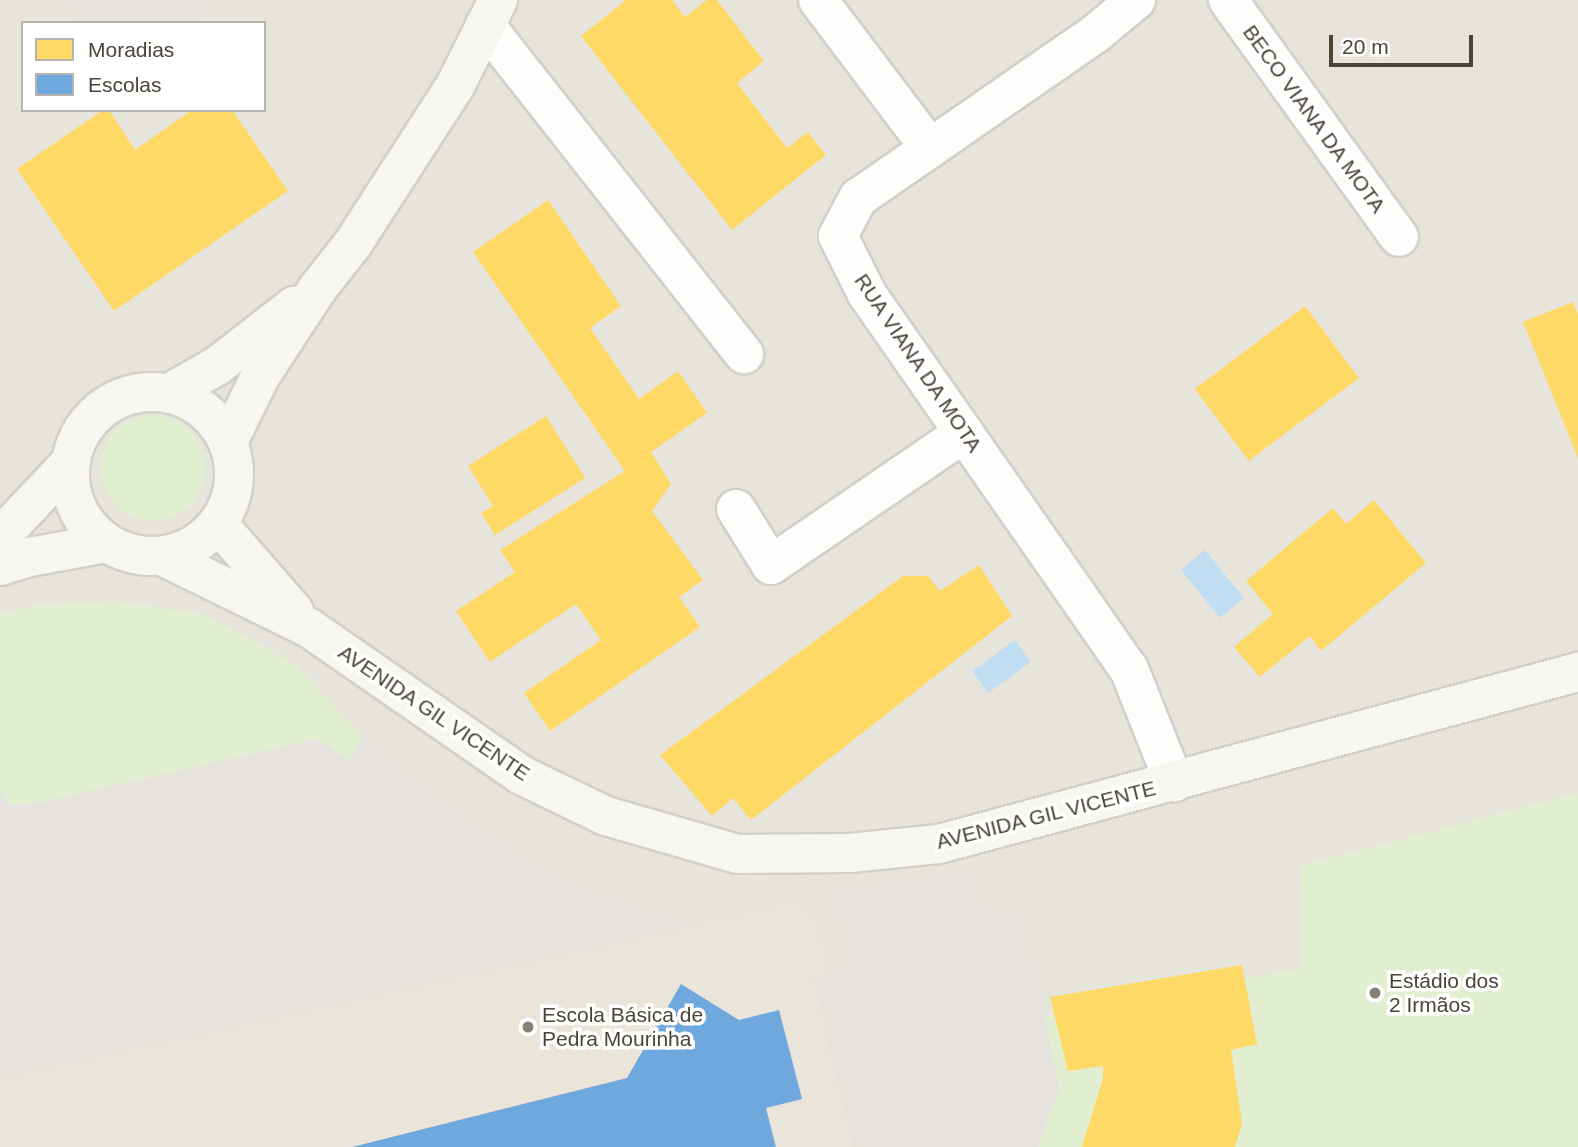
<!DOCTYPE html>
<meta charset="utf-8">
<style>
body{margin:0}
#map{position:relative;width:1578px;height:1147px;overflow:hidden;background:#f4f2ee;font-family:Helvetica,sans-serif}
div>[style]{position:absolute}
[style*='--x']{left:calc(var(--x)*1px);top:calc(var(--y)*1px);width:calc(var(--w)*1px);rotate:calc(var(--a)*1deg)}
.residential>*{inset:0;background:#e7e4dc}
.education>*{inset:0;background:#eae5da}
.green>*{inset:0;background:#e1eecf}
.round{border-radius:50%}
.parking>*{inset:0;background:#e6e3df}
.water>*{inset:0;background:#c0ddf1;transform-origin:0 0}
.homes>*{inset:0;background:#ffd966;transform-origin:0 0}
.schools>*{inset:0;background:#6fa8dc}
.roads{filter:drop-shadow(2px 0 #d2d0cb) drop-shadow(-2px 0 #d2d0cb) drop-shadow(0 2px #d2d0cb) drop-shadow(0 -2px #d2d0cb)}
.street>*{height:38px;margin:-19px;padding:0 19px;transform-origin:19px;border-radius:19px;background:#fdfdfc}
.secondary>*{height:38px;margin:-19px;padding:0 19px;transform-origin:19px;border-radius:19px;background:#f7f6f1}
.secondary>.ring{margin:-19px;padding:0;box-sizing:content-box;background:none;border:38px solid #f7f6f1;border-radius:50%}
.dots>*{width:19px;height:19px;translate:-50% -50%;box-sizing:border-box;border:4px solid #fff;border-radius:50%}
span{translate:-50% -50%;white-space:nowrap;text-align:center;line-height:1.15;-webkit-text-stroke:7px #fff;paint-order:stroke}
.street-label{font-size:21px;color:#4b4439}
.poi-label{font-size:21px;color:#4b4439}
.left{translate:0 -50%;text-align:left}
.legend{position:absolute;left:21px;top:21px;width:245px;height:91px;box-sizing:border-box;background:#fff;border:2px solid #b7b4b0;margin:0;padding:9px 12px;list-style:none;font-size:21px;color:#4b4439}
.legend li{display:flex;align-items:center;gap:14px;height:35px}
.legend b{width:35px;border:2px solid #b7b4b0}
.scale{position:absolute;left:1329px;top:35px;width:144px;height:32px;box-sizing:border-box;border:4px solid #4b4439;border-top:0;padding-left:9px;font-size:21px;line-height:24px;white-space:nowrap;color:#4b4439;-webkit-text-stroke:5px #fff;paint-order:stroke}
</style>
<div id="map">
<div class="residential">
<div style="clip-path:polygon(evenodd,0 0,1578px 0,1578px 1147px,0 1147px,0 0,23px 23px,264px 23px,264px 110px,23px 110px,23px 23px)"></div>
</div>
<div class="education">
<div style="clip-path:polygon(790px 903px,806px 909px,814px 919px,823px 948px,829px 973px,813px 977px,853px 1147px,0 1147px,0 1078px)"></div>
</div>
<div class="green">
<div class="round" style="left:100px;top:415px;width:106px;height:106px"></div>
<div style="clip-path:polygon(118px 601px,204px 615px,295px 664px,363px 736px,351px 762px,317px 739px,34px 804px,9px 805px,0 794px,0 614px,36px 605px)"></div>
<div style="clip-path:polygon(1578px 793px,1578px 1147px,1038px 1147px,1059px 1088px,1043px 1017px,1299px 969px,1300px 866px)"></div>
</div>
<div class="parking">
<div style="clip-path:polygon(63px 0,203px 0,211px 10px,194px 23px,81px 23px)"></div>
<div style="clip-path:polygon(363px 736px,437px 797px,555px 878px,697px 925px,0 1078px,0 794px,9px 805px,34px 804px,317px 739px,350px 762px)"></div>
<div style="clip-path:polygon(970px 869px,969px 889px,976px 903px,1008px 912px,1024px 913px,1059px 1088px,1038px 1147px,853px 1147px,813px 977px,851px 968px,834px 892px)"></div>
</div>
<div class="water">
<div style="left:1205px;top:550px;width:62px;height:31px;rotate:51deg"></div>
<div style="left:1015px;top:640px;width:27px;height:53px;rotate:54deg"></div>
</div>
<div class="homes">
<div style="clip-path:polygon(626px 0,672px 0,685px 17px,707px 0,717px 0,764px 61px,737px 83px,787px 148px,808px 132px,826px 155px,732px 230px,581px 36px)"></div>
<div style="clip-path:polygon(103px 110px,109px 110px,135px 150px,192px 110px,232px 110px,288px 191px,114px 311px,17px 169px)"></div>
<div style="clip-path:polygon(548px 200px,621px 306px,590px 328px,639px 399px,678px 371px,707px 413px,651px 452px,671px 484px,652px 511px,703px 580px,679px 597px,700px 627px,550px 731px,524px 693px,601px 640px,576px 604px,490px 662px,456px 611px,515px 572px,500px 550px,625px 471px,473px 252px)"></div>
<div style="clip-path:polygon(1573px 302px,1578px 314px,1578px 458px,1523px 322px)"></div>
<div style="left:1305px;top:306px;width:90px;height:138px;rotate:53deg"></div>
<div style="clip-path:polygon(546px 416px,585px 478px,495px 535px,481px 513px,493px 506px,468px 466px)"></div>
<div style="clip-path:polygon(1374px 500px,1426px 563px,1321px 651px,1310px 636px,1260px 677px,1234px 647px,1273px 614px,1246px 581px,1333px 508px,1346px 524px)"></div>
<div style="clip-path:polygon(979px 565px,1012px 616px,751px 820px,733px 798px,712px 816px,660px 755px,903px 576px,928px 576px,940px 591px)"></div>
<div style="clip-path:polygon(1242px 965px,1257px 1044px,1231px 1050px,1242px 1123px,1235px 1147px,1082px 1147px,1103px 1078px,1103px 1066px,1068px 1071px,1050px 997px)"></div>
</div>
<div class="schools">
<div style="clip-path:polygon(681px 984px,739px 1020px,779px 1010px,802px 1099px,766px 1108px,776px 1147px,352px 1147px,627px 1078px)"></div>
</div>
<div class="roads">
<div class="street">
<div style="--x:818;--y:0;--w:186;--a:52.9"></div>
<div style="--x:1136;--y:0;--w:53;--a:140.3"></div>
<div style="--x:1095;--y:34;--w:288;--a:145.3"></div>
<div style="--x:858;--y:198;--w:43;--a:117.8"></div>
<div style="--x:838;--y:236;--w:65;--a:63.4"></div>
<div style="--x:867;--y:294;--w:457;--a:55.1"></div>
<div style="--x:1129;--y:669;--w:122;--a:68.3"></div>
<div style="--x:1228;--y:0;--w:292;--a:54.2"></div>
<div style="--x:485;--y:25;--w:419;--a:51.8"></div>
<div style="--x:736;--y:509;--w:66;--a:58"></div>
<div style="--x:771;--y:565;--w:234;--a:-34.4"></div>
</div>
<div class="secondary">
<div class="ring" style="left:70px;top:392px;width:126px;height:126px"></div>
<div style="--x:169;--y:393;--w:55;--a:-29.4"></div>
<div style="--x:217;--y:366;--w:98;--a:-37.9"></div>
<div style="--x:228;--y:442;--w:75;--a:-63.8"></div>
<div style="--x:261;--y:375;--w:104;--a:-56.8"></div>
<div style="--x:318;--y:288;--w:55;--a:-51.7"></div>
<div style="--x:352;--y:245;--w:192;--a:-57.1"></div>
<div style="--x:456;--y:84;--w:94;--a:-63.4"></div>
<div style="--x:218;--y:524;--w:116;--a:48.9"></div>
<div style="--x:0;--y:537;--w:100;--a:-46.6"></div>
<div style="--x:162;--y:556;--w:164;--a:26.1"></div>
<div style="--x:309;--y:628;--w:258;--a:34.7"></div>
<div style="--x:521;--y:775;--w:94;--a:25.8"></div>
<div style="--x:606;--y:816;--w:137;--a:16.1"></div>
<div style="--x:738;--y:854;--w:112;--a:-0.5"></div>
<div style="--x:850;--y:853;--w:89;--a:-5.8"></div>
<div style="--x:939;--y:844;--w:662;--a:-15.07"></div>
<div style="--x:0;--y:566;--w:31;--a:-17"></div>
<div style="--x:30;--y:557;--w:77;--a:-10.4"></div>
</div>
</div>
<div class="dots">
<div style="left:1375px;top:993px;background:#868178"></div>
<div style="left:528px;top:1027px;background:#868178"></div>
</div>
<div class="street-label">
<span style="left:1314px;top:119px;rotate:54deg">BECO VIANA DA MOTA</span>
<span style="left:918px;top:363px;rotate:56deg">RUA VIANA DA MOTA</span>
<span style="left:434px;top:713px;rotate:34deg">AVENIDA GIL VICENTE</span>
<span style="left:1046px;top:815px;rotate:-14deg">AVENIDA GIL VICENTE</span>
</div>
<div class="poi-label">
<span class="left" style="left:1389px;top:993px">Estádio dos<br>2 Irmãos</span>
<span class="left" style="left:542px;top:1027px">Escola Básica de<br>Pedra Mourinha</span>
</div>
<ul class="legend">
<li><b style="height:19px;background:#ffd966"></b>Moradias</li>
<li><b style="height:19px;background:#6fa8dc"></b>Escolas</li>
</ul>
<div class="scale">20 m</div>
</div>
